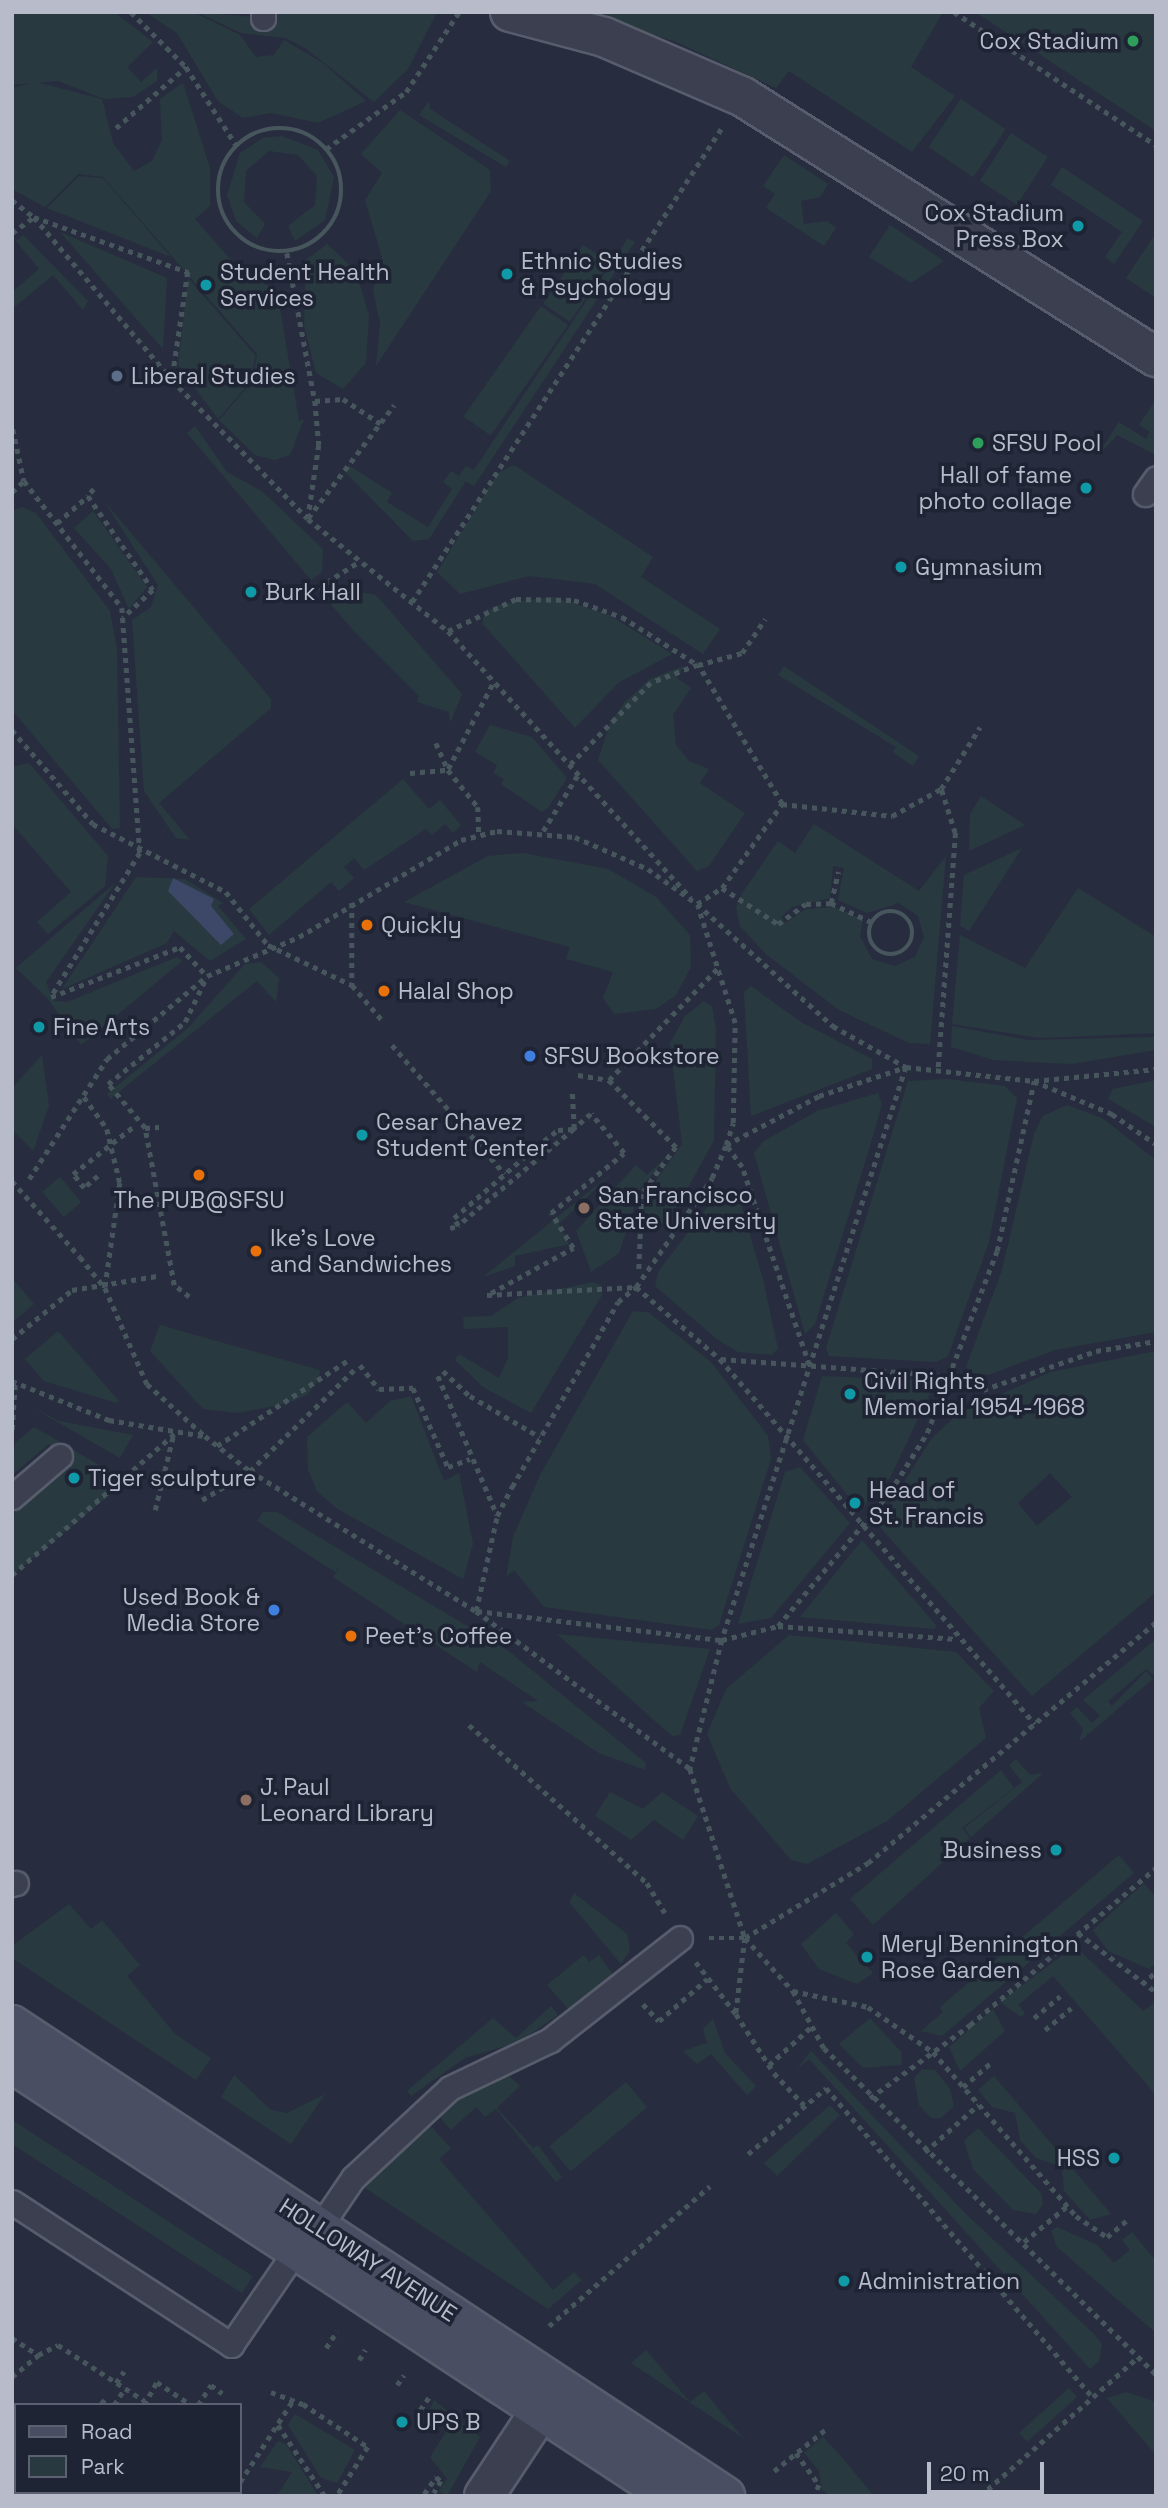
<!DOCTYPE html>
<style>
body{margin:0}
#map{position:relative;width:1168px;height:2508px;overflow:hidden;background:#272d3f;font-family:"Space Grotesk",sans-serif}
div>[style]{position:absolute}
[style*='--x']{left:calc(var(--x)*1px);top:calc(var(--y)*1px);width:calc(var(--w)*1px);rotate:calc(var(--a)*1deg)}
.green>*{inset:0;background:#293940;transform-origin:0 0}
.water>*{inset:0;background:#3d4767}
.path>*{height:4.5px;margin-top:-2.25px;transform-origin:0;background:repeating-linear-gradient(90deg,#47565d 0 5px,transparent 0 10px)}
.path>.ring{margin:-2.25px;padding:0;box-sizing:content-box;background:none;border:4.5px solid #47565d;border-radius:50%}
.roads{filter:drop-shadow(2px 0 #585d6d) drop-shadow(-2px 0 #585d6d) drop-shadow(0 2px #585d6d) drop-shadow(0 -2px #585d6d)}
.lane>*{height:23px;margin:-11.5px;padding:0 11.5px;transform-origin:11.5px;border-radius:11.5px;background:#3b3f4f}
.street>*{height:38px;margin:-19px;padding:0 19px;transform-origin:19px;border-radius:19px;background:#3b3f4f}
.secondary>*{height:38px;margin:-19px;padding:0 19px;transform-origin:19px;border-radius:19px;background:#494e62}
.path-bridge>*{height:4.5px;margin-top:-2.25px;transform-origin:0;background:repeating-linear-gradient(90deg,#47565d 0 5px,transparent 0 10px)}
.dots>*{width:19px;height:19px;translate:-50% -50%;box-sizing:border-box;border:4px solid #1f2435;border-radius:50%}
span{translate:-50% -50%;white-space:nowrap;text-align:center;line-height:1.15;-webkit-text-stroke:7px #1f2435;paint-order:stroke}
.poi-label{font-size:23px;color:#b7bbca}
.right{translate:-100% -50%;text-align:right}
.left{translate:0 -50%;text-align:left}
.street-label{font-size:23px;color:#b7bbca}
.frame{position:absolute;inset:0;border:14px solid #b7bbca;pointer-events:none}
.legend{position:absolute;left:14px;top:2403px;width:228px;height:91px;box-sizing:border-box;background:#1f2435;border:2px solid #5c6071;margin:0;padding:9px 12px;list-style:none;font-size:21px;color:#b7bbca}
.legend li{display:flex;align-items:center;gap:14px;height:35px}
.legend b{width:35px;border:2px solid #5c6071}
.scale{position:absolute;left:927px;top:2462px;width:117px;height:32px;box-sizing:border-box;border:4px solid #b7bbca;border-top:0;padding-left:9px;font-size:21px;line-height:24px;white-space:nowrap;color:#b7bbca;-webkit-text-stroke:5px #1f2435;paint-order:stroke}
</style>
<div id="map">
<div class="green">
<div style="clip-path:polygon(12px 12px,114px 12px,153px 42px,127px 67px,141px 82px,157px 68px,157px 81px,133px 97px,104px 99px,58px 81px,12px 85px)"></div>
<div style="clip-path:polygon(145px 12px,193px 12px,240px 35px,256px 57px,274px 55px,284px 40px,323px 63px,366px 101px,318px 123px,272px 113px,243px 118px,218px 101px,177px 33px)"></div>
<div style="clip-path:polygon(197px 12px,274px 19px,279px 12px,437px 12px,408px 69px,374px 102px,305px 48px,285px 38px,241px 33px)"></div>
<div style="clip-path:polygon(574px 12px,943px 12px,911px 67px,955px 96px,912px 152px,789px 71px,776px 88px,674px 41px)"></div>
<div style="clip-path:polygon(975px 12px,1156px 12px,1156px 131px,998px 27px)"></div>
<div style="clip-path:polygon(36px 82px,102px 99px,113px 143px,134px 171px,152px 161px,162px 140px,160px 99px,183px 83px,210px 168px,210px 206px,195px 219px,238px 268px,277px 291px,299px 421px,304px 419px,290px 455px,275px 460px,255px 455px,219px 420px,253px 381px,257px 354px,103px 177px,78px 174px,45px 207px,12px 189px,12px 88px)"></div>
<div style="left:961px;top:99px;width:54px;height:58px;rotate:34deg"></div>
<div style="clip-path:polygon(429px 101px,430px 109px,510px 161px,506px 167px,419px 115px)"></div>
<div style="clip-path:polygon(400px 110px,490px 170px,491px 191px,376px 366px,380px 323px,373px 290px,382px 257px,365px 200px,382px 173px,361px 154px)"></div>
<div style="left:1011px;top:133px;width:44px;height:57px;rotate:33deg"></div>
<div style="clip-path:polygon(282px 136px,318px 150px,334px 177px,325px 220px,295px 241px,288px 226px,315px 205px,317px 176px,298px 155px,269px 151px,246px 171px,244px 202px,265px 224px,257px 238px,236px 221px,227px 195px,240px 153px,263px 138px)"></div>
<div style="clip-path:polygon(784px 155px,828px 184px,820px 197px,801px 201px,804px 224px,827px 221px,836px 228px,824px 246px,766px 208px,775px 194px,763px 186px)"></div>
<div style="clip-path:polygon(1062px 167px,1143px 221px,1114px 264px,1105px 257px,1122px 232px,1051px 185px)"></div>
<div style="clip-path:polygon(79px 176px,103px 178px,171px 257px,47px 208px)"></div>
<div style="clip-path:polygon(890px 225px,944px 261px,911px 283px,869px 257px)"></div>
<div style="clip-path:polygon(60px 232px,167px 278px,163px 348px,162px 348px)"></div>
<div style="clip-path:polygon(1156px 233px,1156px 298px,1126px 278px)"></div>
<div style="clip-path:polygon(23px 235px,88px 301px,83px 310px,53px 275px,12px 309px,12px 292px,39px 269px,16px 241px)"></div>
<div style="clip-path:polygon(628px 238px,635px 242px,474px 486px,466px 481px,429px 539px,413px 541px,344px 471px,348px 465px,392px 493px,387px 502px,428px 527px,452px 489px,443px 482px,451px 471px,459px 476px,466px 466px,474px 470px)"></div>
<div style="clip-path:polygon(327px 244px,356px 271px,369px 316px,366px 363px,343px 389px,316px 373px,304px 325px,306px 260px)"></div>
<div style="left:583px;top:245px;width:32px;height:71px;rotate:34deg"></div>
<div style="clip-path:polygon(188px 278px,255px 355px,252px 380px,218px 419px,178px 365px)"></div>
<div style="left:541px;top:306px;width:33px;height:135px;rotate:35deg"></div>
<div style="clip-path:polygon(1156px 399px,1156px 455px,1117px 435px,1095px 459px,1119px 422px,1146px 439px,1150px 432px,1139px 425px)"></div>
<div style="clip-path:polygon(195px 426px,227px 472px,263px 492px,323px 549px,322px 572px,311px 580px,187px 433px)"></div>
<div style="clip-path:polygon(514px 465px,653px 557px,641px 577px,720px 629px,703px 654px,595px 584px,529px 576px,460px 594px,437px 572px,498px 473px)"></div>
<div style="clip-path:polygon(104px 501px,271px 699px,271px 708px,159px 803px,190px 840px,176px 838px,144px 791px,132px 620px,151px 607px,158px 585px)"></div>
<div style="clip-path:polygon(22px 507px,36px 513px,110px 611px,117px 650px,120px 828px,112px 829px,12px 710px,12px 511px)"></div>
<div style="clip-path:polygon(93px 511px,147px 587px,129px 609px,111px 569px,74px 528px)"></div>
<div style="clip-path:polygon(335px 588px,376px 595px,462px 694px,450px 723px,449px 712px,417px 702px,419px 696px,352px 629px,325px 597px)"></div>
<div style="clip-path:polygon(553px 597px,609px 615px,672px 654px,618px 683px,575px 728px,482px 623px,485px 612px,501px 604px)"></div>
<div style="clip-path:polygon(684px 666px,677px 678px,691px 688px,673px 715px,676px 745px,689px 761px,709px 769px,700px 783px,745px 813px,709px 866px,697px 871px,598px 760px,611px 721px,624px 703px,650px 679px)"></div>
<div style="clip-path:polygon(784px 666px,919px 756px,913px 766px,893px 752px,896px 747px,778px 675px)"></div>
<div style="clip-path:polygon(490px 725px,532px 737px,567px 778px,548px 808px,542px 812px,501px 784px,504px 779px,493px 773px,497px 765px,475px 752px)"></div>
<div style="clip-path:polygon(29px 763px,108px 856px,105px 886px,48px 934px,37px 922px,71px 892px,12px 824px,12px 767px)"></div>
<div style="clip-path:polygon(403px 779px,429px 809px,440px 800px,461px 825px,453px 833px,445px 824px,432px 835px,426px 829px,364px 870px,354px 858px,344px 867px,354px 878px,339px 891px,331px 882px,269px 935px,249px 909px)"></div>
<div style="clip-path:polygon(981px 796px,1025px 825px,969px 851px,970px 814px)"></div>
<div style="clip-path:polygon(evenodd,814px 824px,919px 891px,946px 856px,930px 1044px,909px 1043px,839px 1010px,767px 955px,740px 926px,736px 908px,741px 895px,778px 841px,795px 853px,814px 824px,833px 866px,844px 868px,838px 900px,867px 913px,899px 903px,918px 916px,924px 937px,915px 957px,895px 966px,872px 959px,860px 936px,863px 920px,835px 907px,806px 909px,785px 923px,781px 917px,792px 907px,830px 898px,833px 866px)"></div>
<div style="clip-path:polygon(1022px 848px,969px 931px,960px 926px,964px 875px)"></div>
<div style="clip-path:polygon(523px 853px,608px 869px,656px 897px,690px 935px,691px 967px,676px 995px,656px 1009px,614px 1014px,603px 998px,613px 972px,566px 959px,570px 947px,404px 902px,488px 856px)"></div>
<div style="clip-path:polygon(136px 877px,185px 879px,223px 903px,218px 906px,246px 939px,210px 961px,174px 931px,167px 943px,62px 989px)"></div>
<div style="clip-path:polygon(115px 883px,46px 982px,54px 1001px,67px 1002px,177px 957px,182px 961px,81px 1045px,48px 999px,16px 968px)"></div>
<div style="clip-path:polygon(1078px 888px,1156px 937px,1156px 1033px,1040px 1038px,952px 1024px,960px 935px,1025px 968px)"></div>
<div style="clip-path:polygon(261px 962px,279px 978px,276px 1002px,257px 981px,110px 1099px,107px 1094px,188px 1028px,245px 964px)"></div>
<div style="clip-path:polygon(751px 986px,801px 1022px,872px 1059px,872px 1069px,751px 1116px,744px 992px)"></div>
<div style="clip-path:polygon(704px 1001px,712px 1006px,716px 1029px,714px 1140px,681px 1201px,662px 1224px,651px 1224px,644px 1212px,645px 1196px,682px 1144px,670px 1043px,685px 1016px)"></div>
<div style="clip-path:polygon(952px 1026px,1028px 1040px,1156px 1037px,1156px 1050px,1072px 1064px,993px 1060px,951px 1047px)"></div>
<div style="clip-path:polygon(42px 1055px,49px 1106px,33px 1151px,12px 1129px,12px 1088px)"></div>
<div style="clip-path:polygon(947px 1079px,1005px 1086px,1017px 1098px,989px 1242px,948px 1356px,936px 1362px,829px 1356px,826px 1348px,908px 1081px)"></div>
<div style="clip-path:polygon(1156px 1080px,1156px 1127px,1108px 1099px,1113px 1089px)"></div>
<div style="clip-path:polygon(878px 1093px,882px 1104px,870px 1146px,815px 1324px,805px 1334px,754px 1153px,764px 1141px,817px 1111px)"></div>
<div style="clip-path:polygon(1067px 1105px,1102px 1118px,1156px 1160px,1156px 1332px,1055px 1350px,988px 1375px,972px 1373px,966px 1367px,1002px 1270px,1034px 1134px,1043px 1116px)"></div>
<div style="clip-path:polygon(674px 1149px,640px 1189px,619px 1253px,591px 1272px,576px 1231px,636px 1165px,647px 1175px)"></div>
<div style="clip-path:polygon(613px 1172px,559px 1224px,569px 1244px,515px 1256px,515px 1266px,483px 1277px)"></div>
<div style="left:60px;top:1177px;width:33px;height:23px;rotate:50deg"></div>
<div style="clip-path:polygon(731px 1191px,739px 1198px,763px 1279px,778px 1349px,771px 1355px,738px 1352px,718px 1340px,655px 1286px,658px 1272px,717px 1194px)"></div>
<div style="clip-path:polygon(12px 1278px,34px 1304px,12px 1323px)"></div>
<div style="clip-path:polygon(593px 1282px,601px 1285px,602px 1295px,531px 1413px,483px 1387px,455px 1360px,459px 1354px,499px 1378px,508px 1358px,508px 1327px,464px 1329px,463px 1317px,491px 1316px,518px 1298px)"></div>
<div style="clip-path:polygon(633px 1311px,648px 1312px,711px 1362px,768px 1436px,771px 1459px,719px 1625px,712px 1630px,544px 1607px,514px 1570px,506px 1577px,513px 1537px,540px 1475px)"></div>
<div style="clip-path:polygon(160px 1325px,320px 1370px,319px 1379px,307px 1395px,285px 1404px,238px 1413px,203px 1409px,150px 1351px)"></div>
<div style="clip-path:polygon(58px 1331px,119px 1401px,117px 1403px,44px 1381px,25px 1359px)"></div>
<div style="clip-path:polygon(evenodd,1156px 1351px,1156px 1592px,1032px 1696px,877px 1524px,932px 1438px,959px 1413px,1051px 1372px,1156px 1351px,1050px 1473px,1072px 1497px,1037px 1526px,1018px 1503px,1050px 1473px)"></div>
<div style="clip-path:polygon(822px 1376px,925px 1380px,933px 1387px,889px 1480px,884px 1477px,861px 1512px,803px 1440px)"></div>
<div style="clip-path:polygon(411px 1396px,444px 1481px,459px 1473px,473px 1544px,463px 1579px,336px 1508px,317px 1491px,308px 1470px,307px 1437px,347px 1402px,366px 1423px,390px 1401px)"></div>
<div style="clip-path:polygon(28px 1405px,59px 1421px,133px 1435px,120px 1458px)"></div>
<div style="clip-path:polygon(34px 1427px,127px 1481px,12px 1575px,12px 1515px,70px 1468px,49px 1444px,12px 1475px,15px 1443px)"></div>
<div style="clip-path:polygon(800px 1467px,850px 1523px,771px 1618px,738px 1624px,785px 1472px)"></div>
<div style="clip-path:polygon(263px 1512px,277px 1512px,507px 1650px,646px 1763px,645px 1770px,599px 1753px,522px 1702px,538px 1701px,480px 1662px,477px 1672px,333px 1577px,340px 1566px,335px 1572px,257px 1521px)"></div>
<div style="clip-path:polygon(862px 1540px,936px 1625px,935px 1629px,800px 1617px)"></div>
<div style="clip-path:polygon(557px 1634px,710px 1649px,680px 1735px,672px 1736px)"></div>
<div style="clip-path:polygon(789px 1635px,956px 1652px,994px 1691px,979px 1708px,986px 1738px,887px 1821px,807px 1864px,791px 1860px,730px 1788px,707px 1734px,726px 1689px)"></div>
<div style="clip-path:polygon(1156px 1639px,1156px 1677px,1146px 1669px,1108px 1701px,1112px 1706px,1146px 1671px,1153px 1679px,1079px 1742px,1083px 1729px,1070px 1713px,1077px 1707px,1092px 1723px,1100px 1715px,1083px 1700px)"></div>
<div style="clip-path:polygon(1016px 1759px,1030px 1775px,1043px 1773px,971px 1837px,964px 1828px,1022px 1782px,1009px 1765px)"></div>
<div style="clip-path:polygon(1001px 1770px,1014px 1788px,962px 1828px,970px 1838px,873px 1925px,850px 1899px)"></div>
<div style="clip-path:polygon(610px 1792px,643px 1809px,662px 1792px,698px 1816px,683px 1840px,654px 1820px,631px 1840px,595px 1816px)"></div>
<div style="clip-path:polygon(1119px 1855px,1134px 1873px,942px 2036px,921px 2031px,943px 2012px,940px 2007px)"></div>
<div style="clip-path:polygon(1144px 1883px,1156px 1898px,1156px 1963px,1149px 1969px,1108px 1951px,1093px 1930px)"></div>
<div style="clip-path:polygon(574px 1893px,627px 1934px,630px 1950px,621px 1964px,569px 1902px)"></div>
<div style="clip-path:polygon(69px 1904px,91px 1929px,102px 1920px,140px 1965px,127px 1976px,175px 2034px,211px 2058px,196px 2080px,12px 1958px,12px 1946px)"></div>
<div style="clip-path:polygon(836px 1913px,854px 1934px,846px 1943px,873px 1973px,857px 1984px,819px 1969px,801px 1944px)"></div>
<div style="clip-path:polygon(1075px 1946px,1143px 2011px,1156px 2002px,1156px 2095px,1053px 1976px,1018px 2005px,1025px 2013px,1021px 2017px,1000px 2002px)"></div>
<div style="clip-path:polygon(584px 1955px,589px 1962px,599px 1955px,613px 1975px,570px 2011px,547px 1985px)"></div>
<div style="clip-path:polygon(551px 2006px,558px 2015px,519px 2042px,465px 2058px,411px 2096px,407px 2091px,493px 2018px,516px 2038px)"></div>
<div style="clip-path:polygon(993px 2009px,1005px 2031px,960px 2071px,949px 2047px)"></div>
<div style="clip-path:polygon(870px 2018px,901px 2052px,902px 2065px,863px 2068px,839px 2044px)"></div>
<div style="clip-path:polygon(713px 2019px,725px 2053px,756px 2086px,747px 2095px,711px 2054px,697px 2064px,683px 2051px,707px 2043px,703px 2029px)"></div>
<div style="clip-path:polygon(811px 2051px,965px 2213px,1095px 2335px,1102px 2344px,1099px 2361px,1090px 2369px,809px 2059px,797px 2069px)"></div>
<div style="clip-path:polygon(922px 2069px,935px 2070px,950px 2089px,954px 2106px,941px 2118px,931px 2118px,919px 2105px,914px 2078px)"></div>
<div style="clip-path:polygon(505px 2073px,520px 2086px,497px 2108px,533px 2148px,538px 2145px,562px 2177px,556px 2182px,496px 2109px,485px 2117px,476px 2107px,451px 2130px,434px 2111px,452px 2094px)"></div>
<div style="clip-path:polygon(234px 2075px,271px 2110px,287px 2113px,325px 2094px,291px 2144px,221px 2097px)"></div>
<div style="clip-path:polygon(994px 2076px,1111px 2214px,1090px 2220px,1064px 2191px,1062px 2167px,1036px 2158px,1020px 2140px,1015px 2113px,992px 2107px,978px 2090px)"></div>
<div style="left:626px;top:2082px;width:33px;height:100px;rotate:50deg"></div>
<div style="clip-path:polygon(830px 2105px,840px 2115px,777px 2176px,764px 2163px)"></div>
<div style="left:12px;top:2120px;width:287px;height:20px;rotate:33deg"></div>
<div style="clip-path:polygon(427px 2122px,451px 2148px,439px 2159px,553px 2290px,574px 2272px,582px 2280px,548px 2309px,359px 2184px)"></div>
<div style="clip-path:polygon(978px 2128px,1041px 2193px,1043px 2204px,1036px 2214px,1013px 2210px,973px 2169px,964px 2141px)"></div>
<div style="clip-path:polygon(1057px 2227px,1097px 2245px,1114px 2263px,1130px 2250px,1122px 2240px,1132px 2232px,1156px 2261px,1156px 2333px,1057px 2247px,1051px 2231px)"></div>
<div style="clip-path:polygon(646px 2350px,690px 2402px,704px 2391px,743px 2438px,631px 2363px)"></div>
<div style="left:1069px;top:2388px;width:12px;height:67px;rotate:48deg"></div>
<div style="clip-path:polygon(1127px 2392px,1156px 2402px,1156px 2455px,1107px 2398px)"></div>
<div style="clip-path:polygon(434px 2400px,480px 2437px,447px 2496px,439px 2491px,447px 2479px,430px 2457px,448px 2429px,427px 2414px)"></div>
<div style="clip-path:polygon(295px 2414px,355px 2450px,337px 2483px,321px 2478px,288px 2425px)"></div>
<div style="clip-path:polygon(823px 2437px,839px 2454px,874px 2496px,831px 2496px,822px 2490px,819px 2471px,804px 2453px)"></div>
<div style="clip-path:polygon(278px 2441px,286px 2444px,318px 2496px,277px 2496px,292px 2472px,260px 2467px)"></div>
</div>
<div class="water">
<div style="clip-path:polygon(173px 878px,214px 899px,211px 906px,234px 934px,221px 945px,168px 891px)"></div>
</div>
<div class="path">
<div style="--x:131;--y:12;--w:78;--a:45"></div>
<div style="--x:186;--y:67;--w:93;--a:57.3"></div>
<div style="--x:954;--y:12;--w:242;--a:33.4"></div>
<div class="ring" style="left:218px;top:128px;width:119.5px;height:119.5px"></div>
<div style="--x:116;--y:128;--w:93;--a:-41.1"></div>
<div style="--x:326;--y:149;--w:98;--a:-35.5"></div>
<div style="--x:406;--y:92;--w:96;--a:-56.5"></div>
<div style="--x:12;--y:200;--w:28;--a:38"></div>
<div style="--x:34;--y:217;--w:214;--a:49.7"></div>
<div style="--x:172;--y:380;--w:194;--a:45.6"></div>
<div style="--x:308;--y:519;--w:179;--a:38.7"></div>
<div style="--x:448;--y:631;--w:361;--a:47.7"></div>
<div style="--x:12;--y:233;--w:27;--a:-36"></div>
<div style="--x:34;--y:217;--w:164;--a:19.7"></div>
<div style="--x:188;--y:272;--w:109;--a:98.4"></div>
<div style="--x:287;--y:253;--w:151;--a:79.3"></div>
<div style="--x:315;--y:401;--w:44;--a:84.8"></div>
<div style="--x:319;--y:445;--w:75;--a:98.5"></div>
<div style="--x:315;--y:401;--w:28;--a:-4"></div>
<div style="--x:343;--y:399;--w:45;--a:33.3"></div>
<div style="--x:13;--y:429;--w:53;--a:78.1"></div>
<div style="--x:94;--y:489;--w:9;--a:131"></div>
<div style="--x:88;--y:496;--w:114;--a:55.3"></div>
<div style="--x:153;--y:590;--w:41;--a:137"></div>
<div style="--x:12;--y:492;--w:16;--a:-43"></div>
<div style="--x:24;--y:481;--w:160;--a:52.3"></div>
<div style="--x:122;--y:608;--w:246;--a:85.8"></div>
<div style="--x:140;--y:853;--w:169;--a:121.7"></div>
<div style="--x:51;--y:997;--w:138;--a:-21.2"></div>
<div style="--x:180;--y:947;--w:40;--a:47"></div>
<div style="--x:308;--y:518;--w:142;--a:-52.7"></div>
<div style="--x:57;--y:523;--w:41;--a:-41.1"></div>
<div style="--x:318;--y:588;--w:50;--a:-32.7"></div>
<div style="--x:412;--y:602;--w:565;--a:-56.84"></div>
<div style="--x:448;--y:631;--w:75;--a:-25.2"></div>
<div style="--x:516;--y:599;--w:58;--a:1"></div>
<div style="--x:574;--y:600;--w:51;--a:19.5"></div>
<div style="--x:622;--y:617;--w:90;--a:32.3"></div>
<div style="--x:698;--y:665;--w:50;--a:159"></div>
<div style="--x:651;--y:683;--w:114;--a:134.6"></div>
<div style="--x:12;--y:730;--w:124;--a:49.2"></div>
<div style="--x:93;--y:824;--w:149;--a:27.1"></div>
<div style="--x:226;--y:892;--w:68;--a:51.6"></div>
<div style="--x:268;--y:945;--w:93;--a:25.5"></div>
<div style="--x:436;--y:743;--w:30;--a:66"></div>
<div style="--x:448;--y:770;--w:48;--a:51"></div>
<div style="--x:478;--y:807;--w:29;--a:88"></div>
<div style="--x:448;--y:769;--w:99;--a:-62.4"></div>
<div style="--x:410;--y:773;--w:38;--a:-5"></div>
<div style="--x:782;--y:804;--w:111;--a:6.2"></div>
<div style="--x:892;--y:816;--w:56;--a:-28.9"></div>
<div style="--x:941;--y:789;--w:73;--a:-57.8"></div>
<div style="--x:543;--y:831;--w:68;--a:-58.2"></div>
<div style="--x:722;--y:888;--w:67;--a:32.7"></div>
<div style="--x:778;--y:924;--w:34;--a:-36"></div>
<div style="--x:806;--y:904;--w:25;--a:-2"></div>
<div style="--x:831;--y:903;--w:44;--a:25.4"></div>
<div style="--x:352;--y:903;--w:82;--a:90"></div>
<div style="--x:352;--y:985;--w:46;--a:49.4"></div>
<div style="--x:831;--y:903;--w:32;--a:-77"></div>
<div style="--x:697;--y:904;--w:30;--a:-33"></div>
<div style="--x:722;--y:888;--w:103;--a:-54.5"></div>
<div style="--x:782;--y:804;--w:162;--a:-121.1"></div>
<div style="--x:698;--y:665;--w:46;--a:-15.3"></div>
<div style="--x:742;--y:653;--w:41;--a:-55.9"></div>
<div class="ring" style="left:869px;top:911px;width:39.5px;height:39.5px"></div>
<div style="--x:392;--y:1045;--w:171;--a:48.8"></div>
<div style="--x:938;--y:1067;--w:235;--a:-85.8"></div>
<div style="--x:955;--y:833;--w:46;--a:-107.7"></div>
<div style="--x:578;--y:1075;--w:31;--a:9"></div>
<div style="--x:609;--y:1080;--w:95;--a:45"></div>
<div style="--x:676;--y:1147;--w:58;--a:125.9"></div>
<div style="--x:642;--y:1194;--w:79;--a:92.2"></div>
<div style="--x:609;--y:1080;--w:158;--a:-45.8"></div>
<div style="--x:84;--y:1097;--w:39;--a:54"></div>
<div style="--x:107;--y:1129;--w:56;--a:76.5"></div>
<div style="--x:120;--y:1183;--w:106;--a:98.1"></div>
<div style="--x:145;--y:1128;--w:14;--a:-4"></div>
<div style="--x:98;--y:1176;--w:18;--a:139"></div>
<div style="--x:84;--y:1188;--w:18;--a:-128"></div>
<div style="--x:73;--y:1174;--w:76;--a:-38.1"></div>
<div style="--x:29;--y:1179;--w:143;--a:-57"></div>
<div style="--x:107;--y:1059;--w:130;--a:-39.7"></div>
<div style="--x:207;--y:976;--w:100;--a:-23"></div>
<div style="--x:299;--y:937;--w:189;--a:-30.9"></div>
<div style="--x:461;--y:840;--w:37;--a:-14"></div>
<div style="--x:497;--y:831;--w:78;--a:4.4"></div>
<div style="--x:575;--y:837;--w:80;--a:23.7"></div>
<div style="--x:648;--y:869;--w:60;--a:35.5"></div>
<div style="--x:697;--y:904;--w:183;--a:41.9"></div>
<div style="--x:833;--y:1026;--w:84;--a:29.3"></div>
<div style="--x:906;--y:1067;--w:602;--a:107.8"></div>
<div style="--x:722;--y:1640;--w:133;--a:103.9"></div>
<div style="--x:690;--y:1769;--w:178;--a:72"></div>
<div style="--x:745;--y:1938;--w:72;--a:47.8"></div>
<div style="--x:793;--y:1991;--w:65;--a:61.5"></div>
<div style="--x:824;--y:2048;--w:465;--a:44.5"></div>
<div style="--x:450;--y:1228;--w:8;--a:-14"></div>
<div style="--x:80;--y:1257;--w:40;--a:51"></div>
<div style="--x:105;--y:1288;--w:105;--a:66.4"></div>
<div style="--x:147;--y:1384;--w:78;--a:41.9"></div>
<div style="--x:205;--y:1436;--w:57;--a:37.9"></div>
<div style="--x:250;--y:1471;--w:266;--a:31.8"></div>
<div style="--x:476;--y:1611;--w:266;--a:36.4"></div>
<div style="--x:491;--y:1293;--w:94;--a:-28.8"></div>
<div style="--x:573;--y:1248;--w:41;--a:-122.2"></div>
<div style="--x:551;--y:1213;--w:94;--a:-39.4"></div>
<div style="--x:624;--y:1153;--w:51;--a:-130.2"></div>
<div style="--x:591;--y:1114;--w:23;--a:139"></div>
<div style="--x:574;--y:1129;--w:151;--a:140.1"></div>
<div style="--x:458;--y:1226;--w:9;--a:-117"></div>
<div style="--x:454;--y:1218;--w:108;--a:-40.9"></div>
<div style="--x:536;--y:1147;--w:28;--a:-38"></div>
<div style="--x:558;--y:1130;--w:16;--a:-4"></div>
<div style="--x:574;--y:1129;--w:39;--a:-93"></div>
<div style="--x:487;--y:1295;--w:149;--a:-3.1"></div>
<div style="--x:636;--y:1287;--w:111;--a:40.6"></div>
<div style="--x:720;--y:1359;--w:482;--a:49.2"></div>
<div style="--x:189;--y:1297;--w:19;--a:-141"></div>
<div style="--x:174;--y:1285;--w:160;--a:-100.5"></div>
<div style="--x:145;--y:1128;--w:57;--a:-130.1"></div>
<div style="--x:108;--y:1084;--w:99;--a:-38.8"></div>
<div style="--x:185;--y:1022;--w:49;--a:-64.5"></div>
<div style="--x:12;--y:1339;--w:77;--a:-39.2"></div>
<div style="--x:72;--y:1290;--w:86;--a:-9.4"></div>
<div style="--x:721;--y:1359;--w:217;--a:4.2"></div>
<div style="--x:937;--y:1375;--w:48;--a:18.1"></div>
<div style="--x:983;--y:1390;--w:120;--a:-19"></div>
<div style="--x:1096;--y:1351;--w:61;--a:-9.5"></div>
<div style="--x:360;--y:1365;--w:31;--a:52"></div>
<div style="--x:379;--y:1389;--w:34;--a:-2"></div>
<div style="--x:413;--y:1388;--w:86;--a:66.1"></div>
<div style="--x:448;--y:1467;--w:23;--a:-20"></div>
<div style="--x:809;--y:1365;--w:209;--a:-108.7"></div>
<div style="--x:742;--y:1167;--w:27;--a:-126"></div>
<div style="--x:726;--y:1145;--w:105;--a:-27.8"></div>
<div style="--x:819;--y:1096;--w:92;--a:-18.4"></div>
<div style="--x:906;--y:1067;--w:129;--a:6.2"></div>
<div style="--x:1034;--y:1081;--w:123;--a:-5.6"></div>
<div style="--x:443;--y:1371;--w:37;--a:43"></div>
<div style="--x:470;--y:1396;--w:81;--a:30.4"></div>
<div style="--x:438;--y:1376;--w:151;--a:67"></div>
<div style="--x:12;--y:1381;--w:105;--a:21.9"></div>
<div style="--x:109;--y:1420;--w:96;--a:9.6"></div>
<div style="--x:12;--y:1430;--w:46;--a:-86.3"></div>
<div style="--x:217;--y:1446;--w:155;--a:-33.2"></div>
<div style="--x:202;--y:1500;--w:56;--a:-31.1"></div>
<div style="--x:250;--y:1471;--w:145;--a:-44.2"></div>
<div style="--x:155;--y:1510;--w:76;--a:-76.3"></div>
<div style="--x:12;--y:1575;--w:215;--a:-41"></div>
<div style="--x:476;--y:1611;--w:97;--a:-77.5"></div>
<div style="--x:497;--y:1516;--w:33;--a:-63"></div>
<div style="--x:512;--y:1487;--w:213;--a:-60.2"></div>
<div style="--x:618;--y:1302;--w:23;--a:-40"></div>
<div style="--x:636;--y:1287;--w:133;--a:-55.1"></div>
<div style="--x:712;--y:1178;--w:36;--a:-67"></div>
<div style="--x:726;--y:1145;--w:23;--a:-72"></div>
<div style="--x:733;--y:1123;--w:100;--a:-88.9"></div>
<div style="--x:735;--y:1023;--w:122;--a:-107.7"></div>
<div style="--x:477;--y:1611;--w:247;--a:6.8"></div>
<div style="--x:722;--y:1640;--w:58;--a:-14"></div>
<div style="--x:778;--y:1626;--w:179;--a:4.2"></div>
<div style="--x:778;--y:1626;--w:175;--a:-50.1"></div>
<div style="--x:890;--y:1492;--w:70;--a:-57.9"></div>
<div style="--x:927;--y:1433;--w:195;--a:-69"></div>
<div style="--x:997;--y:1251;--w:174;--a:-77.7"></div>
<div style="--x:1034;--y:1081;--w:85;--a:22.9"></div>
<div style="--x:1112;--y:1114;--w:53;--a:34.3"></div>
<div style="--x:469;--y:1725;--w:238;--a:41.6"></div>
<div style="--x:647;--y:1883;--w:35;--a:59"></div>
<div style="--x:1078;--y:1933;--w:98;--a:37.1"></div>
<div style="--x:709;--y:1938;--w:36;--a:0"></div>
<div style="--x:745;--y:1938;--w:144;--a:-31.4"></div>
<div style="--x:868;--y:1863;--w:376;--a:-39.9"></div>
<div style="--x:745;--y:1938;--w:77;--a:96.8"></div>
<div style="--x:736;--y:2014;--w:70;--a:57.2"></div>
<div style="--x:774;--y:2073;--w:44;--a:46.8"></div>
<div style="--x:696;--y:1962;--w:66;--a:52.4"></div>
<div style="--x:1142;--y:1984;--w:18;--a:-41"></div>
<div style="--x:793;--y:1991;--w:77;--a:12"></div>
<div style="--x:868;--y:2007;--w:79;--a:34.7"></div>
<div style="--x:933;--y:2052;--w:218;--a:48.9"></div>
<div style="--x:1076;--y:2216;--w:37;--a:34"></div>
<div style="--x:1107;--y:2237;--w:25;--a:-40"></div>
<div style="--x:643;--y:2004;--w:23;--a:47"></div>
<div style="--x:659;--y:2021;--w:64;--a:-41.2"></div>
<div style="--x:1034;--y:2018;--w:34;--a:-40"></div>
<div style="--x:1045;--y:2030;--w:34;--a:-40"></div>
<div style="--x:769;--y:2065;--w:57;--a:-42.1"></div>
<div style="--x:963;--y:2087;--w:37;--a:-41"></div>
<div style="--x:870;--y:2098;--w:124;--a:-36.1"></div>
<div style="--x:970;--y:2025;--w:243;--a:-40.2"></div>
<div style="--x:925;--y:2152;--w:71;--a:-41.6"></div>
<div style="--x:748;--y:2154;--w:102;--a:-40.2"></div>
<div style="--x:826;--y:2088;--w:408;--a:49.2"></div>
<div style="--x:1093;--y:2397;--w:60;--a:-41.6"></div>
<div style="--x:1024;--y:2242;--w:56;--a:-39.9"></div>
<div style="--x:549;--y:2326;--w:213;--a:-41"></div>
<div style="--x:12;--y:2338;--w:31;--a:33"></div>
<div style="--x:38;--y:2355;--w:22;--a:-27"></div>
<div style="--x:58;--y:2345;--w:103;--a:32.8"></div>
<div style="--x:326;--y:2348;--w:20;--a:-57"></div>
<div style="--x:359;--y:2360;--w:12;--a:-59"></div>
<div style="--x:12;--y:2377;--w:34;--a:-40"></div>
<div style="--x:116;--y:2383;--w:14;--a:-56"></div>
<div style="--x:397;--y:2385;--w:12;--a:-55"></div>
<div style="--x:271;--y:2392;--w:34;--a:21"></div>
<div style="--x:303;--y:2404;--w:78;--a:33.5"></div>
<div style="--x:368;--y:2447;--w:58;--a:122.3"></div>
<div style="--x:101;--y:2400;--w:9;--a:36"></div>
<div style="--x:114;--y:2405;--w:20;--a:-57"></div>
<div style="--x:144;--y:2405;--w:26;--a:-61"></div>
<div style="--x:157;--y:2382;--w:41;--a:34.1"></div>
<div style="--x:198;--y:2405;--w:24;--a:-57"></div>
<div style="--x:211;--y:2385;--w:14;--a:36"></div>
<div style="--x:420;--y:2410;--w:19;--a:-55"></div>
<div style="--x:278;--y:2425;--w:85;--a:56.5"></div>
<div style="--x:12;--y:2434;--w:5;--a:37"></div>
<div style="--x:796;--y:2453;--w:39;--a:54"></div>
<div style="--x:819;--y:2485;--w:12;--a:110"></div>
<div style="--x:774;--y:2471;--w:67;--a:-38.9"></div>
<div style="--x:240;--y:2482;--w:98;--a:-57.1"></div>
<div style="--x:424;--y:2494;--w:21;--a:-55"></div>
<div style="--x:436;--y:2477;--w:6;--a:39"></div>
<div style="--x:441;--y:2481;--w:14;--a:120"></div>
<div style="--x:70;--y:2496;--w:5;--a:-53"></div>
<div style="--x:80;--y:2496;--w:4;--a:-63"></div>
<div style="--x:109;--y:2496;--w:4;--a:-63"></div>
<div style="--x:231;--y:2496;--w:4;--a:-63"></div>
<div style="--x:432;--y:2496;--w:6;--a:0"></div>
<div style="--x:980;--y:2496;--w:150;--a:-41.2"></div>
</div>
<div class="roads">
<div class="lane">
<div style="--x:263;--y:18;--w:6;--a:-90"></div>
<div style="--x:1145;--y:494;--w:19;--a:-55"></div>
<div style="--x:12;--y:1497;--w:63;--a:-40.5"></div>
<div style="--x:12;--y:1884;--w:4;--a:-14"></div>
<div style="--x:12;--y:2202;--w:262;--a:33.1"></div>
<div style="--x:231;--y:2345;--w:115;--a:-55.6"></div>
<div style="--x:319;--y:2228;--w:60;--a:-55.8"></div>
<div style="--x:353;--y:2178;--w:132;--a:-42.9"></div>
<div style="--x:450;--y:2088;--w:111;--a:-25.6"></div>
<div style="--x:550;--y:2040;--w:165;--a:-38.1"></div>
</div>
<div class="street">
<div style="--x:510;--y:12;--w:97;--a:14.9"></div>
<div style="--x:604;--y:37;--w:151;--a:23.3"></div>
<div style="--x:743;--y:97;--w:488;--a:32.2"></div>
<div style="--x:484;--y:2496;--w:103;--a:-56.5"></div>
</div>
<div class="secondary">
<div style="--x:12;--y:2025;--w:855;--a:33.45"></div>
<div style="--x:12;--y:2063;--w:789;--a:33.31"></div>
</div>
</div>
<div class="path-bridge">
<div style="--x:12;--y:1181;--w:102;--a:48.2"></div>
</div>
<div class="dots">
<div style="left:1133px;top:41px;background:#2e9e5b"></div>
<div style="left:1078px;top:226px;background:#0f9aa8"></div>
<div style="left:507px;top:274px;background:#0f9aa8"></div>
<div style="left:206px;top:285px;background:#0f9aa8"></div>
<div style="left:117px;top:376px;background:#5c6f8a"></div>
<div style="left:978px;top:443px;background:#2e9e5b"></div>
<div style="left:1086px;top:488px;background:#0f9aa8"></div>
<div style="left:901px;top:567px;background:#0f9aa8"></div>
<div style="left:251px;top:592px;background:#0f9aa8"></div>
<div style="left:367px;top:925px;background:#e8710a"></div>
<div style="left:384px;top:991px;background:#e8710a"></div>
<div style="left:39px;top:1027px;background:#0f9aa8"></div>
<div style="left:530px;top:1056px;background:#3f7fe0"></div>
<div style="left:362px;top:1135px;background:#0f9aa8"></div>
<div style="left:199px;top:1175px;background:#e8710a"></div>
<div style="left:584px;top:1208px;background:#8d6e63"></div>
<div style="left:256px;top:1251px;background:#e8710a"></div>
<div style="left:850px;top:1394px;background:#0f9aa8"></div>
<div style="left:74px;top:1478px;background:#0f9aa8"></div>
<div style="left:855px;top:1503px;background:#0f9aa8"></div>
<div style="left:274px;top:1610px;background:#3f7fe0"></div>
<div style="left:351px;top:1636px;background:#e8710a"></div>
<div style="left:246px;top:1800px;background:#8d6e63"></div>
<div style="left:1056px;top:1850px;background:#0f9aa8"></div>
<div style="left:867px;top:1957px;background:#0f9aa8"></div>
<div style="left:1114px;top:2158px;background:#0f9aa8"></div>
<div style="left:844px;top:2281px;background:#0f9aa8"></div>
<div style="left:402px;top:2422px;background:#0f9aa8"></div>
</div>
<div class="poi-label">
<span class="right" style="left:1119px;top:41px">Cox Stadium</span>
<span class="right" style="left:1064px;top:226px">Cox Stadium<br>Press Box</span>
<span class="left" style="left:521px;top:274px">Ethnic Studies<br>&amp; Psychology</span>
<span class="left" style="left:220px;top:285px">Student Health<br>Services</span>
<span class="left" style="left:131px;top:376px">Liberal Studies</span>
<span class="left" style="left:992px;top:443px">SFSU Pool</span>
<span class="right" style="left:1072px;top:488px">Hall of fame<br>photo collage</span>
<span class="left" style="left:915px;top:567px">Gymnasium</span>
<span class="left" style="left:265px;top:592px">Burk Hall</span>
<span class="left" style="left:381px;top:925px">Quickly</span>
<span class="left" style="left:398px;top:991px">Halal Shop</span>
<span class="left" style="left:53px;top:1027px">Fine Arts</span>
<span class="left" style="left:544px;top:1056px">SFSU Bookstore</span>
<span class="left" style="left:376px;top:1135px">Cesar Chavez<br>Student Center</span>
<span class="left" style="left:598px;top:1208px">San Francisco<br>State University</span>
<span style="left:199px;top:1200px">The PUB@SFSU</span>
<span class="left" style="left:270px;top:1251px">Ike's Love<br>and Sandwiches</span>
<span class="left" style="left:864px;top:1394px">Civil Rights<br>Memorial 1954-1968</span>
<span class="left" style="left:88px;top:1478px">Tiger sculpture</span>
<span class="left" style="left:869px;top:1503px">Head of<br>St. Francis</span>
<span class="right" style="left:260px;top:1610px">Used Book &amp;<br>Media Store</span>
<span class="left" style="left:365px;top:1636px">Peet's Coffee</span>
<span class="left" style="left:260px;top:1800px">J. Paul<br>Leonard Library</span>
<span class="right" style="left:1042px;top:1850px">Business</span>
<span class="left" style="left:881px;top:1957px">Meryl Bennington<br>Rose Garden</span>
<span class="right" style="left:1100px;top:2158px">HSS</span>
<span class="left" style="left:858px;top:2281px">Administration</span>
<span class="left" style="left:416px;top:2422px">UPS B</span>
</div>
<div class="street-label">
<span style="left:368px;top:2260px;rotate:33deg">HOLLOWAY AVENUE</span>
</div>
<div class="frame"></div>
<ul class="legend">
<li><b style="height:9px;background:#494e62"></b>Road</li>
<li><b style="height:19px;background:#293940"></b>Park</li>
</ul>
<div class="scale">20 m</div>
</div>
